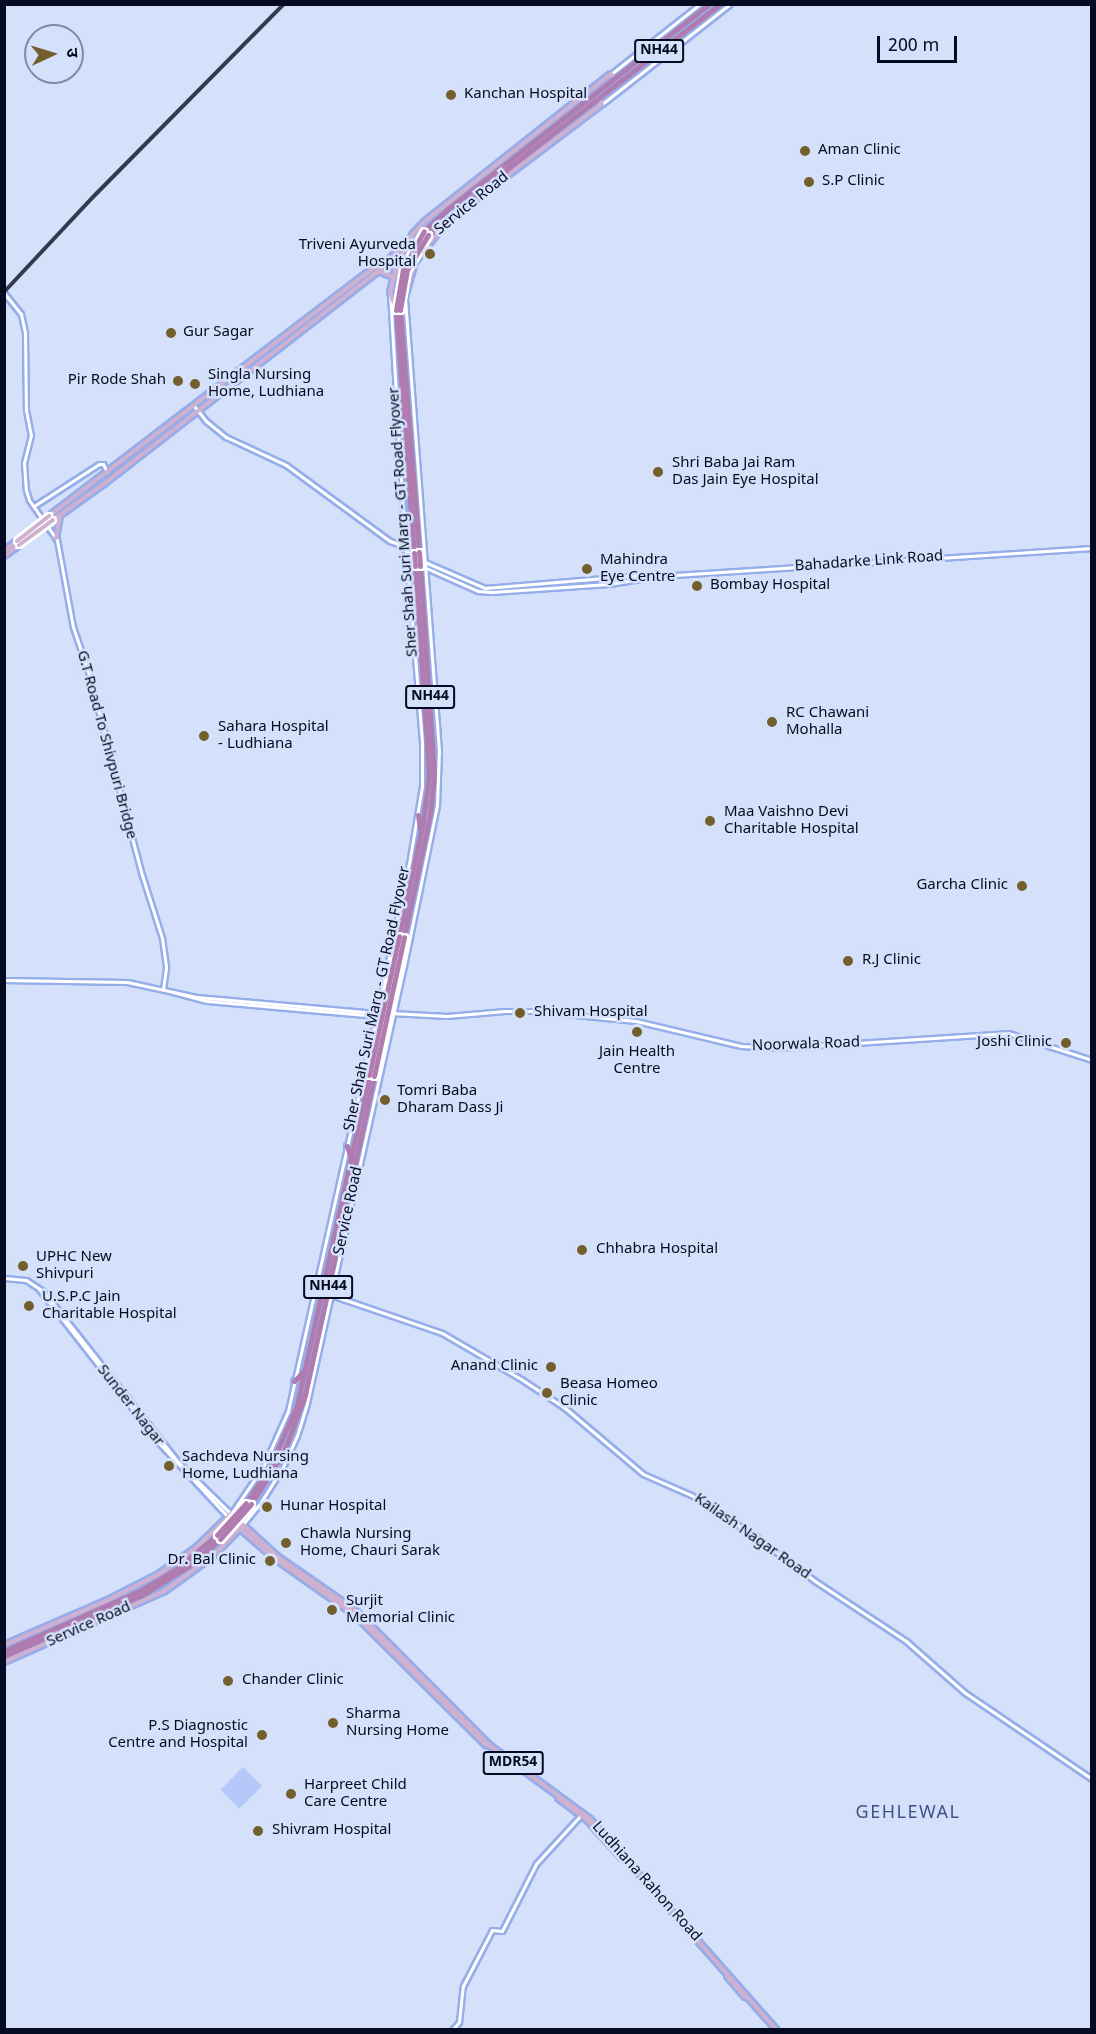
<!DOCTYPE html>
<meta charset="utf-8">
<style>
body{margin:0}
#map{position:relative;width:1096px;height:2034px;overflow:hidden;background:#d5e0fa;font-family:Georgia,"Noto Sans Devanagari",serif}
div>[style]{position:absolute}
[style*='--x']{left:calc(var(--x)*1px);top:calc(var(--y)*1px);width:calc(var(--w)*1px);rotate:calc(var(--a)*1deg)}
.green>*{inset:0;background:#b5c8f9;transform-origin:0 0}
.roads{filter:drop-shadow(2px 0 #95adeb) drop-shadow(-2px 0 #95adeb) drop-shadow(0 2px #95adeb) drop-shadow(0 -2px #95adeb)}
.minor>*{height:3px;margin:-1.5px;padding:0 1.5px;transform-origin:1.5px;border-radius:1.5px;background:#fff}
.major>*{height:4px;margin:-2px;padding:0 2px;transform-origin:2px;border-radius:2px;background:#d0b0cf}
.highway>*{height:5px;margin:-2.5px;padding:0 2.5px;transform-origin:2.5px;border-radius:2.5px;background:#b07caf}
.rail>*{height:4px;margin-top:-2px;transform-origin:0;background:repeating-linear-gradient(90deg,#d5e0fa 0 4.5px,#333a50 0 9px);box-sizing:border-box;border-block:2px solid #333a50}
.bridges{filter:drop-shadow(2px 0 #fff) drop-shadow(-2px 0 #fff) drop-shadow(0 2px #fff) drop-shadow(0 -2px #fff)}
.major-bridge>*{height:4px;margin:-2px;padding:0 2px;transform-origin:2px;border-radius:2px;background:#d0b0cf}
.highway-bridge>*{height:5px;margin:-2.5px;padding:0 2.5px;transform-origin:2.5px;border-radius:2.5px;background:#b07caf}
.dots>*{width:16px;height:16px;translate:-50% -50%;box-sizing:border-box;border:3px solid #d5e0fa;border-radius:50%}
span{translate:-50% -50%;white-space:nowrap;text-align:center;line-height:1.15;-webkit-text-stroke:5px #d5e0fa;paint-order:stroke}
.shield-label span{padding:2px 4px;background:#d5e0fa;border:2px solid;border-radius:4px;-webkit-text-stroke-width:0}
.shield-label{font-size:14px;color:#050c21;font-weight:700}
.poi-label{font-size:15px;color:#050c21}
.left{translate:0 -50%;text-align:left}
.right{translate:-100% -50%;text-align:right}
.street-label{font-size:15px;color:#050c21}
.quarter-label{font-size:18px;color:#3e5289;letter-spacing:1.5px}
.frame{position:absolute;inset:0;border:6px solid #050c21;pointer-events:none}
.north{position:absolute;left:24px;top:24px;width:60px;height:60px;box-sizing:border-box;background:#d5e0fa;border:2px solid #828ba3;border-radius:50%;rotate:86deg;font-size:16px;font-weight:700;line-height:24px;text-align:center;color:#050c21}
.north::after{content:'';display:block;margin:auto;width:21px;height:27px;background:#735f2e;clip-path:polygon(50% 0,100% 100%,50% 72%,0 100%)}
.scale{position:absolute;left:877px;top:36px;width:80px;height:27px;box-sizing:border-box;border:3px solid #050c21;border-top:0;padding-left:8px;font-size:18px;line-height:21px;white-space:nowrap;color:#050c21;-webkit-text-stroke:4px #d5e0fa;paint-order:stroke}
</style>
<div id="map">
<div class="green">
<div style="left:243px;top:1767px;width:27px;height:32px;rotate:45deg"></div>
</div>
<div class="roads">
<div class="minor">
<div style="--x:611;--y:74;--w:113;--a:-38.2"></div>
<div style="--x:602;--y:104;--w:162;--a:-38"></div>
<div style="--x:4;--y:293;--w:27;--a:51"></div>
<div style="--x:21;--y:314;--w:19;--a:78"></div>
<div style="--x:25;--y:333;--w:77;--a:89.3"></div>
<div style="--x:26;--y:410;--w:25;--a:79"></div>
<div style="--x:31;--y:435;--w:29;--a:104"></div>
<div style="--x:24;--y:463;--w:27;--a:86"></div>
<div style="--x:26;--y:490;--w:10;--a:73"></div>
<div style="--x:29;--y:500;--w:49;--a:55"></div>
<div style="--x:57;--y:540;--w:88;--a:79.6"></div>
<div style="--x:73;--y:627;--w:46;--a:71.2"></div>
<div style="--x:88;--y:671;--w:211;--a:75.2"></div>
<div style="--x:142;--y:875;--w:66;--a:72.4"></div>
<div style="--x:162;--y:938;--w:30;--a:82"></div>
<div style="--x:166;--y:968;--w:22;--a:98"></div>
<div style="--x:195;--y:407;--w:18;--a:52"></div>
<div style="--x:206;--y:421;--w:26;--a:39"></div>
<div style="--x:226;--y:437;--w:66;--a:25"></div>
<div style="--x:286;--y:465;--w:129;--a:36.2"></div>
<div style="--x:390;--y:541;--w:12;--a:20"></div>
<div style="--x:34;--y:506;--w:77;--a:-32.9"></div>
<div style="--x:99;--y:464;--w:4;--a:0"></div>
<div style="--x:103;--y:464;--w:9;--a:63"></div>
<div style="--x:401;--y:545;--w:18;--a:49"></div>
<div style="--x:420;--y:560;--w:71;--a:23.3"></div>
<div style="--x:485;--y:588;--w:156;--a:-4.8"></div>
<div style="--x:640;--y:575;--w:6;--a:18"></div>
<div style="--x:426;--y:568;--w:57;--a:23.9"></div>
<div style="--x:478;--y:591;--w:14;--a:4"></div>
<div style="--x:492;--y:592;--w:117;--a:-3.9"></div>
<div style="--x:609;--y:584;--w:51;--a:-9.1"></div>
<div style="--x:659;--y:576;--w:434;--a:-3.7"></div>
<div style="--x:4;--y:980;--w:123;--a:0.9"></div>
<div style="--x:127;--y:982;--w:72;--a:12.1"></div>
<div style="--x:197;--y:997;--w:180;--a:5.1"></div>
<div style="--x:173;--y:992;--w:35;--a:15"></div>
<div style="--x:207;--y:1001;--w:170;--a:5.1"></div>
<div style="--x:391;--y:1013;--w:56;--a:3.1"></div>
<div style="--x:447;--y:1016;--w:58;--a:-4.9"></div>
<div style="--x:505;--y:1011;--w:31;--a:0"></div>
<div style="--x:536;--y:1011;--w:100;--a:5.7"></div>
<div style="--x:636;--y:1021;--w:108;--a:13.4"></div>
<div style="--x:741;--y:1046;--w:37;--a:3"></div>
<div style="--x:778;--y:1048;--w:230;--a:-3.7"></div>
<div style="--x:1008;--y:1033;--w:88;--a:17.8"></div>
<div style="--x:4;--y:1278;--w:22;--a:5"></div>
<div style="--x:26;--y:1280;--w:20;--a:33"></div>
<div style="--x:43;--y:1291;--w:219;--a:51.7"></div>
<div style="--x:179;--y:1463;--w:73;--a:44.4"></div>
<div style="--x:231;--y:1514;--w:57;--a:-55.8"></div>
<div style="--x:263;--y:1467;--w:61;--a:-65.9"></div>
<div style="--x:288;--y:1411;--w:370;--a:-77.4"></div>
<div style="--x:369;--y:1050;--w:196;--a:-77.9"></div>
<div style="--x:410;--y:858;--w:73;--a:-80.5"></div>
<div style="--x:422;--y:786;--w:44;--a:-90"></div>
<div style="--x:422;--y:742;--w:231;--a:-94.7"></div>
<div style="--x:403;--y:512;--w:217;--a:-93.4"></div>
<div style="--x:39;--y:1289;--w:197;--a:52"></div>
<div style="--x:160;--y:1444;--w:100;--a:47"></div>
<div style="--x:331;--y:1295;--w:117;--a:18.9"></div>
<div style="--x:442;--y:1333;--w:91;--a:30.2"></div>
<div style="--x:521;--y:1379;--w:53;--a:33.4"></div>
<div style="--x:565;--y:1408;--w:102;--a:40.2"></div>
<div style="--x:643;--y:1474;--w:52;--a:23.6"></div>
<div style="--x:691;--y:1495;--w:76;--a:32.6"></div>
<div style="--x:755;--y:1536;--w:75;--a:36.9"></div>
<div style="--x:815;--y:1581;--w:109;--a:33.4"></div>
<div style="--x:906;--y:1641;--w:77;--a:41.3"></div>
<div style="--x:964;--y:1692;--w:155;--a:34.2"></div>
<div style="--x:242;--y:1525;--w:30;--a:-50"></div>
<div style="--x:261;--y:1502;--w:41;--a:-57.8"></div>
<div style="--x:283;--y:1467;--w:34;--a:-66"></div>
<div style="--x:297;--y:1436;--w:34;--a:-73"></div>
<div style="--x:307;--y:1403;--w:448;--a:-77.5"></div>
<div style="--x:404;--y:966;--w:164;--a:-78.4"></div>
<div style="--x:437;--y:805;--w:54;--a:-87.9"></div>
<div style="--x:439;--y:751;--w:452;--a:-94.3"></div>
<div style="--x:452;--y:2030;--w:11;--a:-49"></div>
<div style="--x:459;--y:2022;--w:36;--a:-84"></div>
<div style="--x:463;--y:1986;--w:63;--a:-62.6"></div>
<div style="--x:492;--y:1930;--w:10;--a:6"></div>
<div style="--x:502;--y:1931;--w:75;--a:-63.1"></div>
<div style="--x:536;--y:1864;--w:68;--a:-47.4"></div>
</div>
<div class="major">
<div style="--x:467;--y:206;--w:169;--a:-37.1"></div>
<div style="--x:602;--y:104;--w:7;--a:-124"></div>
<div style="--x:443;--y:226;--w:46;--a:127.9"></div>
<div style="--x:415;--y:262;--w:40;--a:106"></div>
<div style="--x:404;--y:300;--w:11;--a:175"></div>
<div style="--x:393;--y:301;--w:9;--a:-108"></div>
<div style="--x:390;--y:292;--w:30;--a:-75"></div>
<div style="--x:398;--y:263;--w:33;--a:-63"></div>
<div style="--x:413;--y:234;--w:16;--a:-47"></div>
<div style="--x:424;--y:222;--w:238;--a:-38.4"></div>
<div style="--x:611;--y:74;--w:5;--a:53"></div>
<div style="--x:386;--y:262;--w:28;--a:-42"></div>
<div style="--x:378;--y:271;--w:17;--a:21"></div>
<div style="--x:49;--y:516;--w:404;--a:-37.4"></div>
<div style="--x:370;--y:271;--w:17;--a:-31"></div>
<div style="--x:385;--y:262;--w:13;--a:4"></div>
<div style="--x:53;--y:520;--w:64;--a:-35.4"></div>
<div style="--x:105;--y:483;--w:341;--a:-37.8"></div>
<div style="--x:374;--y:274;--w:16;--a:-27"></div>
<div style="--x:388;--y:267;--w:9;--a:6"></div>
<div style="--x:56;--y:538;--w:22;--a:-80"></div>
<div style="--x:4;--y:551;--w:16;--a:-38"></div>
<div style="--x:4;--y:556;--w:19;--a:-36"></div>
<div style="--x:234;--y:1523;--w:53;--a:41.2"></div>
<div style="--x:274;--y:1558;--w:99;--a:35.1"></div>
<div style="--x:355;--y:1615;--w:185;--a:44.8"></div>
<div style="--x:4;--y:1645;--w:113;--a:-23.4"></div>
<div style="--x:108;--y:1600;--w:57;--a:-27"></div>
<div style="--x:159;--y:1574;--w:47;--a:-35.4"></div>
<div style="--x:197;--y:1547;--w:47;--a:-44.1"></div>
<div style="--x:231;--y:1514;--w:64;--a:42.5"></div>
<div style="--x:278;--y:1557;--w:95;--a:34.7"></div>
<div style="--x:356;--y:1611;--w:189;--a:45.2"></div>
<div style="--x:489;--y:1745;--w:125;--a:36.2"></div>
<div style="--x:590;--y:1819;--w:282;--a:48.5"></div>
<div style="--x:4;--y:1662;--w:174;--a:-23.8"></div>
<div style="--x:163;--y:1592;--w:60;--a:-35.5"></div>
<div style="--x:212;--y:1557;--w:42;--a:-46"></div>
<div style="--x:558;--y:1798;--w:38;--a:37"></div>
<div style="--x:588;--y:1821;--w:50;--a:47.4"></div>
<div style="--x:727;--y:1976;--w:28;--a:49"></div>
</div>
<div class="highway">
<div style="--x:424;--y:231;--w:34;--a:-43"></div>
<div style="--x:449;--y:208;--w:330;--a:-38.1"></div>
<div style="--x:428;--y:235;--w:108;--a:-39.7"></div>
<div style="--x:511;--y:166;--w:264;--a:-37.8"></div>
<div style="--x:396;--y:310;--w:244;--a:85.8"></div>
<div style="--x:400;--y:310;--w:243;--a:85.5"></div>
<div style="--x:418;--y:815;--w:14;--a:82"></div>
<div style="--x:399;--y:936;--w:117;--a:-78.2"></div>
<div style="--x:423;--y:821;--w:46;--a:-82.6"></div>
<div style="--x:429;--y:775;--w:209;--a:-93.8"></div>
<div style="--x:404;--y:937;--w:125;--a:-78"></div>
<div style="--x:430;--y:815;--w:40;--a:-84.3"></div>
<div style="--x:434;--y:775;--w:209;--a:-93.8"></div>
<div style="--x:347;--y:1146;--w:13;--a:72"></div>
<div style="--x:294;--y:1381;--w:17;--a:-45"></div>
<div style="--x:246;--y:1503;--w:43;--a:-56.3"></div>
<div style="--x:270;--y:1467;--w:68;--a:-66.5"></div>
<div style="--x:297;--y:1405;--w:338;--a:-77.7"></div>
<div style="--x:251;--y:1504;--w:65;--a:-58.3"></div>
<div style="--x:285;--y:1449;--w:58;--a:-69.7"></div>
<div style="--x:305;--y:1395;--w:326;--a:-77.8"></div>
<div style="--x:4;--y:1651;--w:152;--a:-24"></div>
<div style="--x:143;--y:1589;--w:39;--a:-31"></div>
<div style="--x:176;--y:1569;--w:53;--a:-39.7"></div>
<div style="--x:4;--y:1656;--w:151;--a:-23.8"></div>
<div style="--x:142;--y:1595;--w:55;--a:-31.7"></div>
<div style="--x:189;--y:1566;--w:41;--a:-41.1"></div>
</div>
</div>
<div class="rail">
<div style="--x:4;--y:292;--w:129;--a:-46.9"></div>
<div style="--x:92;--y:198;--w:273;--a:-45.3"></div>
</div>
<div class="bridges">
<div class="major-bridge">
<div style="--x:17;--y:541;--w:41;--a:-38"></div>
<div style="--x:19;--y:545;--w:42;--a:-36.3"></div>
</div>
<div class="highway-bridge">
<div style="--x:396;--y:310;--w:42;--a:-80.3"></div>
<div style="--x:403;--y:269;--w:43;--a:-61.1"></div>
<div style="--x:400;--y:310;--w:41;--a:-80.1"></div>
<div style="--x:407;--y:270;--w:41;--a:-59"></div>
<div style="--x:419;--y:552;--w:14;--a:86"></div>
<div style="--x:414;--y:553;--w:13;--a:86"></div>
<div style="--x:369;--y:1075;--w:142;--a:-77.8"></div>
<div style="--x:374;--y:1076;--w:142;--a:-77.8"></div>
<div style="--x:217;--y:1535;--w:43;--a:-47.8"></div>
<div style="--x:220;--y:1539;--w:47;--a:-48.5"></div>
</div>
</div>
<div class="dots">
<div style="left:451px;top:95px;background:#735f2e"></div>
<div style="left:805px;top:151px;background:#735f2e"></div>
<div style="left:809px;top:182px;background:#735f2e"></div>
<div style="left:430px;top:254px;background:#735f2e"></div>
<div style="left:171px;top:333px;background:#735f2e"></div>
<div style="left:178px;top:381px;background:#735f2e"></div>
<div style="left:195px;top:384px;background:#735f2e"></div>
<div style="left:658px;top:472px;background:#735f2e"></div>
<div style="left:587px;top:569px;background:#735f2e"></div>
<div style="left:697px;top:586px;background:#735f2e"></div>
<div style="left:772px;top:722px;background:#735f2e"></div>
<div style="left:204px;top:736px;background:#735f2e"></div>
<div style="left:710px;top:821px;background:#735f2e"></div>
<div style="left:1022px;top:886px;background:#735f2e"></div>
<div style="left:848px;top:961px;background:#735f2e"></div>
<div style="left:520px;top:1013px;background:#735f2e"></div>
<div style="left:637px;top:1032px;background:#735f2e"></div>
<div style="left:1066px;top:1043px;background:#735f2e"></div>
<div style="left:385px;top:1100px;background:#735f2e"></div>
<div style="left:582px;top:1250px;background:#735f2e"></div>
<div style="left:23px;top:1266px;background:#735f2e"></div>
<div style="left:29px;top:1306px;background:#735f2e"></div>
<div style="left:551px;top:1367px;background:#735f2e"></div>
<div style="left:547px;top:1393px;background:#735f2e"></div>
<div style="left:169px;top:1466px;background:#735f2e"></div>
<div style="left:267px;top:1507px;background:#735f2e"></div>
<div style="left:286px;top:1543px;background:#735f2e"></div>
<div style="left:270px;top:1561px;background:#735f2e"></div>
<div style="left:332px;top:1610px;background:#735f2e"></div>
<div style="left:228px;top:1681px;background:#735f2e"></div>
<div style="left:333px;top:1723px;background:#735f2e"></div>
<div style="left:262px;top:1735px;background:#735f2e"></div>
<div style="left:291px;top:1794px;background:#735f2e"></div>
<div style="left:258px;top:1831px;background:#735f2e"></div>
</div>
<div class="shield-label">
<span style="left:659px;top:51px">NH44</span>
<span style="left:430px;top:697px">NH44</span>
<span style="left:328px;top:1287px">NH44</span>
<span style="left:513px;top:1763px">MDR54</span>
</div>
<div class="poi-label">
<span class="left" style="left:464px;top:95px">Kanchan Hospital</span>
<span class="left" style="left:818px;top:151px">Aman Clinic</span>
<span class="left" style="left:822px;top:182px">S.P Clinic</span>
<span class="right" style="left:416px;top:254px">Triveni Ayurveda<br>Hospital</span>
<span class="left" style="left:183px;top:333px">Gur Sagar</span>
<span class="left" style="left:208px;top:384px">Singla Nursing<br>Home, Ludhiana</span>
<span class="right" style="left:166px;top:381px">Pir Rode Shah</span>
<span class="left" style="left:672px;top:472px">Shri Baba Jai Ram<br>Das Jain Eye Hospital</span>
<span class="left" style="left:600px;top:569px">Mahindra<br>Eye Centre</span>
<span class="left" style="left:710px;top:586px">Bombay Hospital</span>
<span class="left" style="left:786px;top:722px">RC Chawani<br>Mohalla</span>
<span class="left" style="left:218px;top:736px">Sahara Hospital<br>- Ludhiana</span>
<span class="left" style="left:724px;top:821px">Maa Vaishno Devi<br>Charitable Hospital</span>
<span class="right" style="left:1008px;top:886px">Garcha Clinic</span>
<span class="left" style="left:862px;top:961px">R.J Clinic</span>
<span class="left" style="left:534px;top:1013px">Shivam Hospital</span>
<span class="right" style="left:1052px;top:1043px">Joshi Clinic</span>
<span style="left:637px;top:1061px">Jain Health<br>Centre</span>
<span class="left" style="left:397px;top:1100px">Tomri Baba<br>Dharam Dass Ji</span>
<span class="left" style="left:596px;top:1250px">Chhabra Hospital</span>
<span class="left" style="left:36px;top:1266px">UPHC New<br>Shivpuri</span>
<span class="left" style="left:42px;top:1306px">U.S.P.C Jain<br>Charitable Hospital</span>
<span class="right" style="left:538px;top:1367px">Anand Clinic</span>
<span class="left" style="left:560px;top:1393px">Beasa Homeo<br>Clinic</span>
<span class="left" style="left:182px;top:1466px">Sachdeva Nursing<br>Home, Ludhiana</span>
<span class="left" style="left:280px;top:1507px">Hunar Hospital</span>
<span class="left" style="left:300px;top:1543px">Chawla Nursing<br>Home, Chauri Sarak</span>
<span class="right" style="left:256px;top:1561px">Dr. Bal Clinic</span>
<span class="left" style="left:346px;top:1610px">Surjit<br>Memorial Clinic</span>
<span class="left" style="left:242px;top:1681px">Chander Clinic</span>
<span class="left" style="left:346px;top:1723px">Sharma<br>Nursing Home</span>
<span class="right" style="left:248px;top:1735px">P.S Diagnostic<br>Centre and Hospital</span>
<span class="left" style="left:304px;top:1794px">Harpreet Child<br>Care Centre</span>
<span class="left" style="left:272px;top:1831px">Shivram Hospital</span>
</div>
<div class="street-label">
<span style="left:472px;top:204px;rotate:-39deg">Service Road</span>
<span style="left:404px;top:522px;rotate:-94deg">Sher Shah Suri Marg - GT Road Flyover</span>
<span style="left:869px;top:562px;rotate:-4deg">Bahadarke Link Road</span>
<span style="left:106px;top:745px;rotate:75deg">G.T Road To Shivpuri Bridge</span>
<span style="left:378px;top:999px;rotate:-78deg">Sher Shah Suri Marg - GT Road Flyover</span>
<span style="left:806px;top:1045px;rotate:-2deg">Noorwala Road</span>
<span style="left:349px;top:1211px;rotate:-78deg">Service Road</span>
<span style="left:130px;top:1406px;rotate:52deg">Sunder Nagar</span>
<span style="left:752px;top:1537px;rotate:35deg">Kailash Nagar Road</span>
<span style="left:89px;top:1625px;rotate:-24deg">Service Road</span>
<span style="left:646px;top:1882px;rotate:48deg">Ludhiana Rahon Road</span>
</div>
<div class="quarter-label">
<span style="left:908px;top:1814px">GEHLEWAL</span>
</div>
<div class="frame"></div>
<div class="north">उ</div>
<div class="scale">200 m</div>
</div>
